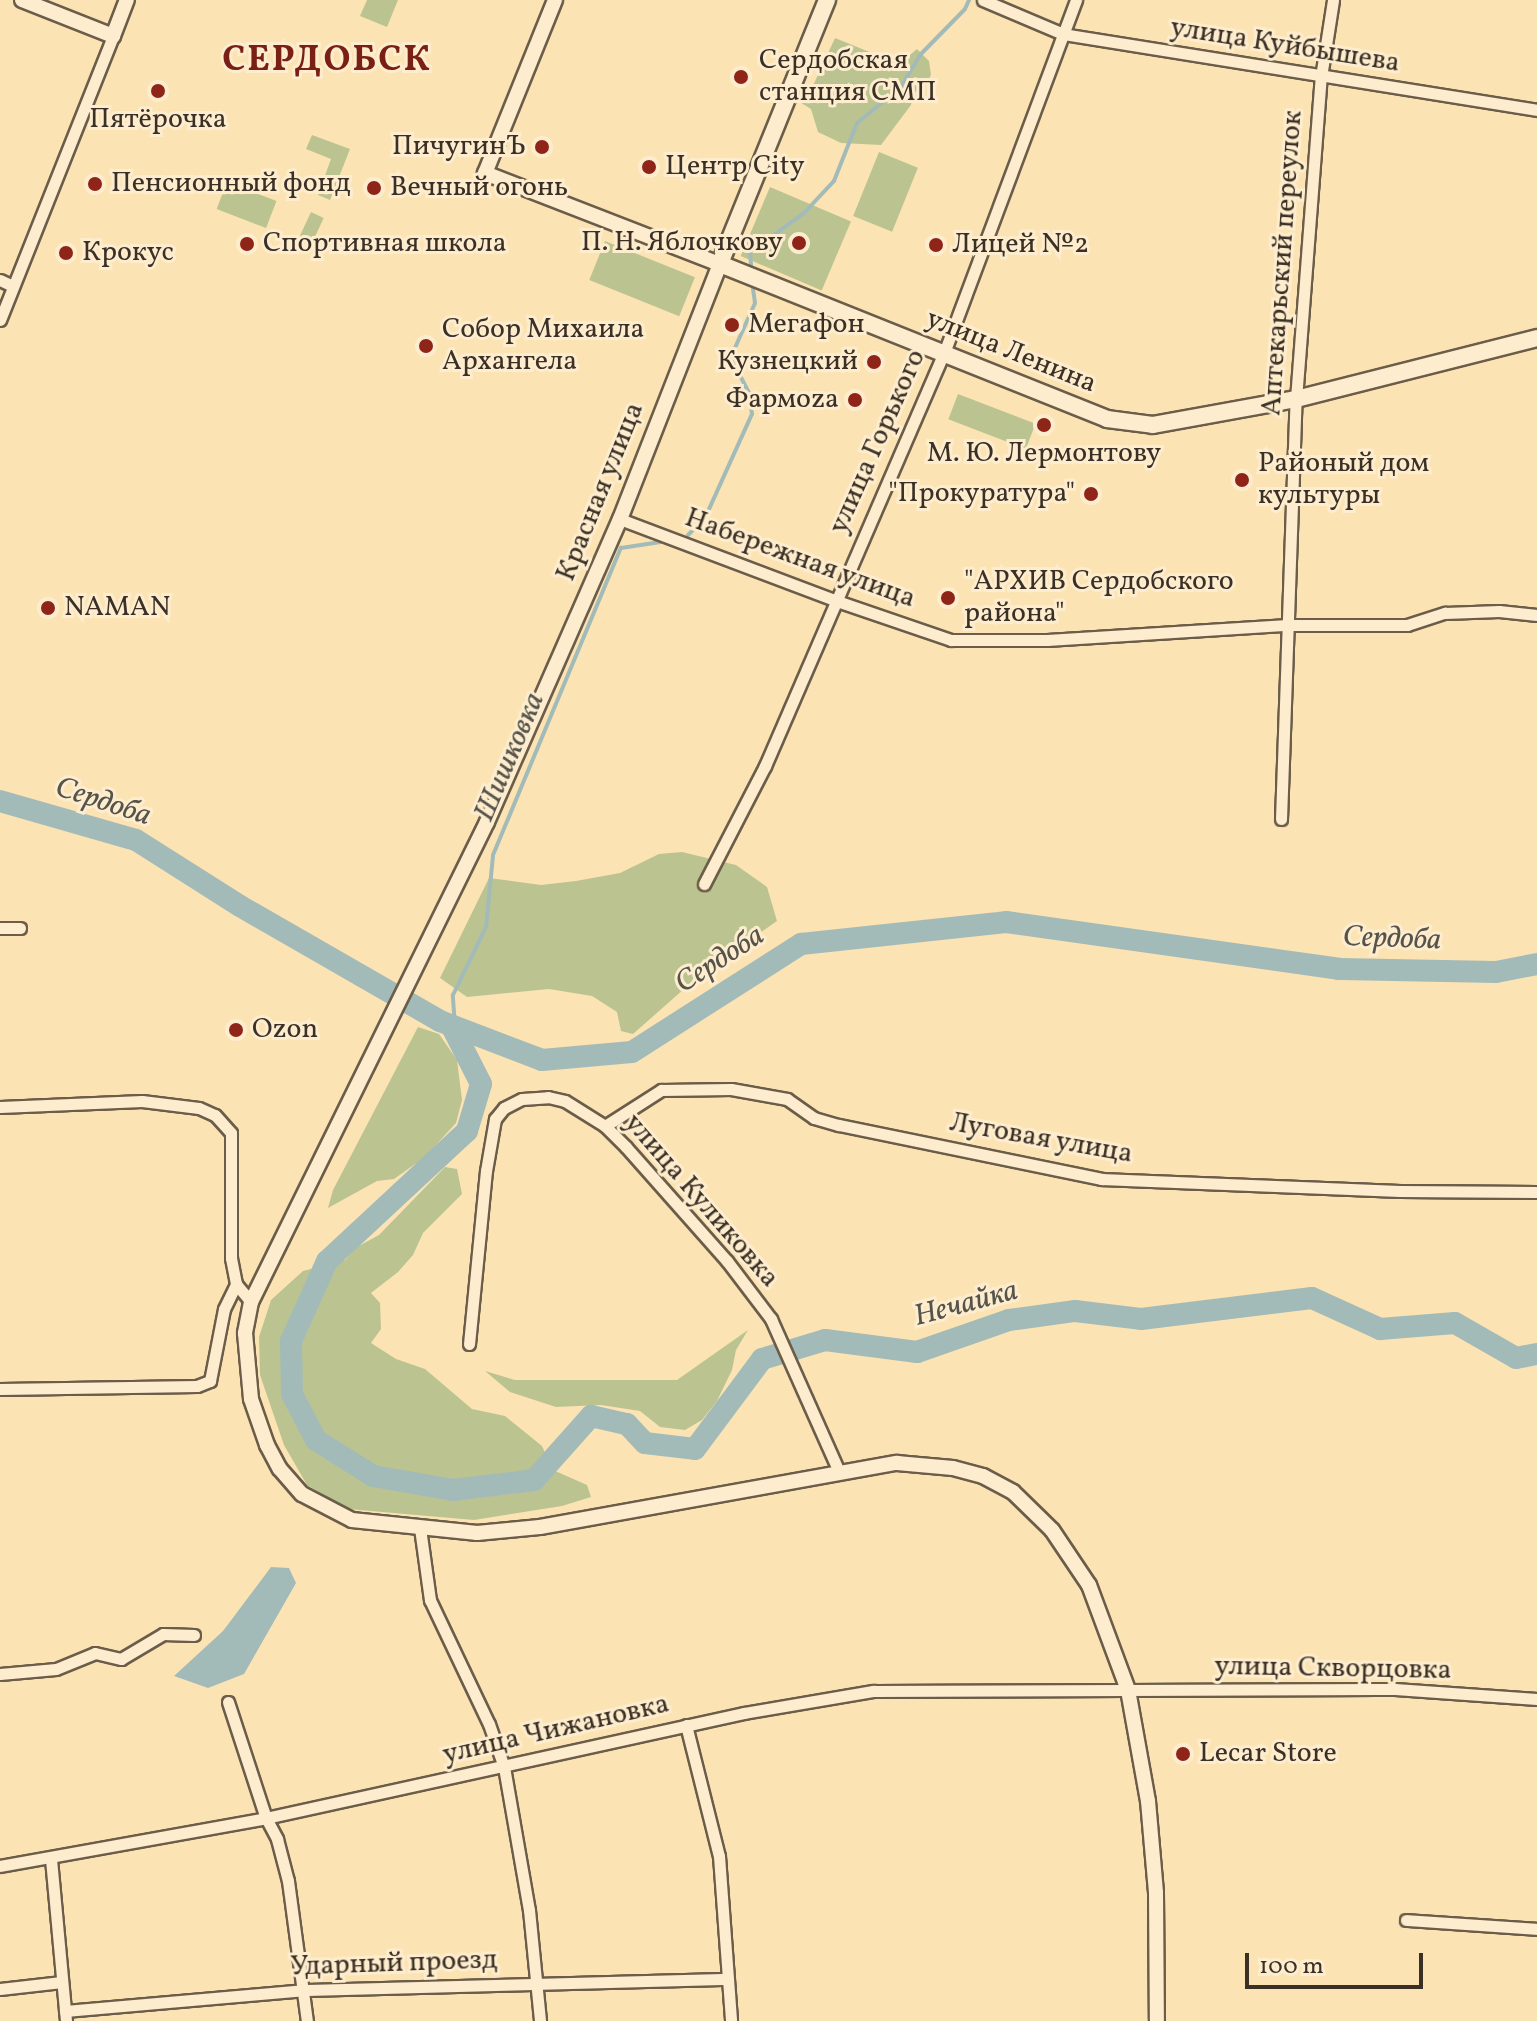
<!DOCTYPE html>
<meta charset="utf-8">
<style>
body{margin:0}
#map{position:relative;width:1537px;height:2021px;overflow:hidden;background:#fce3b4;font-family:Vollkorn,serif}
div>[style]{position:absolute}
[style*='--x']{left:calc(var(--x)*1px);top:calc(var(--y)*1px);width:calc(var(--w)*1px);rotate:calc(var(--a)*1deg)}
.green>*{inset:0;background:#bbc490;transform-origin:0 0}
.water>*{inset:0;background:#a3bbb8}
.stream>*{height:4px;margin:-2px;padding:0 2px;transform-origin:2px;border-radius:2px;background:#a3bbb8}
.river>*{height:22px;margin:-11px;padding:0 11px;transform-origin:11px;border-radius:11px;background:#a3bbb8}
.roads{filter:drop-shadow(2px 0 #6b5d49) drop-shadow(-2px 0 #6b5d49) drop-shadow(0 2px #6b5d49) drop-shadow(0 -2px #6b5d49)}
.minor>*{height:11px;margin:-5.5px;padding:0 5.5px;transform-origin:5.5px;border-radius:5.5px;background:#fdedce}
.tertiary>*{height:14px;margin:-7px;padding:0 7px;transform-origin:7px;border-radius:7px;background:#fdedce}
.secondary>*{height:16px;margin:-8px;padding:0 8px;transform-origin:8px;border-radius:8px;background:#fdedce}
.dots>*{width:22px;height:22px;translate:-50% -50%;box-sizing:border-box;border:4px solid #fdedce;border-radius:50%}
span{translate:-50% -50%;white-space:nowrap;text-align:center;line-height:1.15;-webkit-text-stroke:6px #fdedce;paint-order:stroke}
.street-label{font-size:28px;color:#3b3025}
.poi-label{font-size:28px;color:#3b3025}
.left{translate:0 -50%;text-align:left}
.right{translate:-100% -50%;text-align:right}
.water-label{font-size:30px;color:#55534a;font-style:italic}
.district-label{font-size:36px;color:#7a1f14;font-weight:700;letter-spacing:2px}
.scale{position:absolute;left:1245px;top:1953px;width:178px;height:36px;box-sizing:border-box;border:4px solid #3b3025;border-top:0;padding-left:10px;font-size:24px;line-height:28px;white-space:nowrap;color:#3b3025;-webkit-text-stroke:6px #fdedce;paint-order:stroke}
</style>
<div id="map">
<div class="green">
<div style="clip-path:polygon(367px 0,398px 0,387px 27px,360px 16px)"></div>
<div style="clip-path:polygon(835px 38px,899px 64px,917px 49px,929px 61px,931px 75px,923px 90px,914px 92px,911px 105px,881px 145px,841px 143px,818px 132px,811px 109px,795px 99px,801px 86px,811px 90px)"></div>
<div style="clip-path:polygon(312px 135px,350px 149px,330px 200px,318px 195px,331px 159px,306px 149px)"></div>
<div style="left:879px;top:152px;width:42px;height:69px;rotate:22deg"></div>
<div style="left:227px;top:182px;width:53px;height:29px;rotate:21deg"></div>
<div style="left:770px;top:187px;width:88px;height:75px;rotate:23deg"></div>
<div style="left:311px;top:212px;width:14px;height:31px;rotate:25deg"></div>
<div style="left:605px;top:241px;width:97px;height:42px;rotate:22deg"></div>
<div style="left:958px;top:394px;width:83px;height:27px;rotate:21deg"></div>
<div style="clip-path:polygon(682px 852px,736px 865px,767px 887px,777px 921px,701px 974px,633px 1034px,621px 1031px,617px 1012px,592px 996px,549px 989px,467px 997px,440px 978px,489px 878px,541px 885px,576px 881px,620px 873px,659px 854px)"></div>
<div style="clip-path:polygon(418px 1027px,439px 1034px,457px 1060px,462px 1100px,456px 1123px,425px 1157px,394px 1179px,377px 1181px,328px 1208px,333px 1190px)"></div>
<div style="clip-path:polygon(445px 1167px,457px 1169px,462px 1194px,423px 1233px,413px 1255px,398px 1272px,371px 1293px,380px 1303px,381px 1329px,371px 1343px,396px 1359px,425px 1369px,472px 1409px,505px 1416px,542px 1446px,553px 1470px,587px 1485px,591px 1497px,562px 1506px,474px 1520px,348px 1509px,307px 1485px,284px 1445px,260px 1375px,259px 1337px,271px 1300px,303px 1271px,345px 1260px,357px 1247px,379px 1235px)"></div>
<div style="clip-path:polygon(748px 1330px,736px 1350px,732px 1370px,717px 1401px,702px 1420px,685px 1430px,660px 1427px,640px 1411px,601px 1405px,556px 1407px,510px 1392px,485px 1371px,515px 1380px,677px 1380px)"></div>
</div>
<div class="water">
<div style="clip-path:polygon(271px 1567px,289px 1568px,296px 1583px,244px 1674px,208px 1688px,174px 1676px,223px 1631px)"></div>
</div>
<div class="stream">
<div style="--x:751;--y:265;--w:13;--a:-94"></div>
<div style="--x:750;--y:252;--w:67;--a:-35.8"></div>
<div style="--x:804;--y:213;--w:44;--a:-46.8"></div>
<div style="--x:834;--y:181;--w:62;--a:-68.4"></div>
<div style="--x:857;--y:123;--w:57;--a:-39.3"></div>
<div style="--x:901;--y:87;--w:37;--a:-59"></div>
<div style="--x:920;--y:55;--w:64;--a:-45.6"></div>
<div style="--x:965;--y:9;--w:10;--a:-66"></div>
<div style="--x:688;--y:535;--w:24;--a:-45"></div>
<div style="--x:705;--y:518;--w:114;--a:-65.7"></div>
<div style="--x:752;--y:414;--w:21;--a:-98"></div>
<div style="--x:749;--y:393;--w:35;--a:-117"></div>
<div style="--x:733;--y:362;--w:12;--a:-85"></div>
<div style="--x:734;--y:350;--w:51;--a:-65.9"></div>
<div style="--x:755;--y:303;--w:15;--a:-98"></div>
<div style="--x:455;--y:1027;--w:32;--a:-94"></div>
<div style="--x:453;--y:995;--w:76;--a:-64.1"></div>
<div style="--x:486;--y:927;--w:72;--a:-84.4"></div>
<div style="--x:493;--y:855;--w:333;--a:-67.4"></div>
<div style="--x:621;--y:548;--w:40;--a:-8.5"></div>
</div>
<div class="river">
<div style="--x:0;--y:801;--w:141;--a:16"></div>
<div style="--x:136;--y:840;--w:123;--a:32.4"></div>
<div style="--x:240;--y:906;--w:231;--a:29.9"></div>
<div style="--x:440;--y:1021;--w:109;--a:20.9"></div>
<div style="--x:542;--y:1060;--w:90;--a:-5.1"></div>
<div style="--x:632;--y:1052;--w:201;--a:-32.6"></div>
<div style="--x:801;--y:944;--w:206;--a:-6.1"></div>
<div style="--x:1006;--y:922;--w:336;--a:8"></div>
<div style="--x:1339;--y:969;--w:157;--a:1.1"></div>
<div style="--x:1496;--y:972;--w:42;--a:-11"></div>
<div style="--x:451;--y:1025;--w:66;--a:63"></div>
<div style="--x:481;--y:1084;--w:49;--a:106.6"></div>
<div style="--x:467;--y:1131;--w:191;--a:137.1"></div>
<div style="--x:327;--y:1261;--w:88;--a:114.2"></div>
<div style="--x:291;--y:1341;--w:53;--a:88.9"></div>
<div style="--x:292;--y:1394;--w:52;--a:62.4"></div>
<div style="--x:316;--y:1440;--w:67;--a:32.3"></div>
<div style="--x:373;--y:1476;--w:81;--a:9.9"></div>
<div style="--x:453;--y:1490;--w:82;--a:-7"></div>
<div style="--x:534;--y:1480;--w:86;--a:-48.3"></div>
<div style="--x:591;--y:1416;--w:37;--a:13"></div>
<div style="--x:627;--y:1424;--w:26;--a:47"></div>
<div style="--x:645;--y:1443;--w:50;--a:6.8"></div>
<div style="--x:695;--y:1449;--w:112;--a:-53.3"></div>
<div style="--x:762;--y:1359;--w:66;--a:-16.8"></div>
<div style="--x:825;--y:1340;--w:93;--a:7.4"></div>
<div style="--x:917;--y:1352;--w:97;--a:-19.2"></div>
<div style="--x:1009;--y:1320;--w:67;--a:-7.8"></div>
<div style="--x:1075;--y:1311;--w:66;--a:6.9"></div>
<div style="--x:1141;--y:1319;--w:172;--a:-7"></div>
<div style="--x:1312;--y:1298;--w:75;--a:24.5"></div>
<div style="--x:1380;--y:1329;--w:75;--a:-4.6"></div>
<div style="--x:1455;--y:1323;--w:70;--a:29.8"></div>
<div style="--x:1516;--y:1358;--w:21;--a:-11"></div>
</div>
<div class="roads">
<div class="minor">
<div style="--x:983;--y:0;--w:87;--a:23"></div>
<div style="--x:1063;--y:34;--w:480;--a:9.1"></div>
<div style="--x:0;--y:280;--w:14;--a:25"></div>
<div style="--x:0;--y:320;--w:306;--a:-68.3"></div>
<div style="--x:620;--y:519;--w:229;--a:20.7"></div>
<div style="--x:834;--y:600;--w:124;--a:18.9"></div>
<div style="--x:951;--y:640;--w:96;--a:0"></div>
<div style="--x:1047;--y:640;--w:241;--a:-3.6"></div>
<div style="--x:1288;--y:625;--w:119;--a:0"></div>
<div style="--x:1407;--y:625;--w:40;--a:-18"></div>
<div style="--x:1445;--y:613;--w:54;--a:-2.1"></div>
<div style="--x:1499;--y:611;--w:38;--a:6"></div>
<div style="--x:1281;--y:819;--w:420;--a:-88"></div>
<div style="--x:1296;--y:399;--w:323;--a:-85.6"></div>
<div style="--x:1321;--y:77;--w:78;--a:-81.1"></div>
<div style="--x:704;--y:884;--w:133;--a:-62.7"></div>
<div style="--x:765;--y:766;--w:450;--a:-66.6"></div>
<div style="--x:944;--y:353;--w:377;--a:-69.5"></div>
<div style="--x:0;--y:928;--w:20;--a:0"></div>
<div style="--x:0;--y:1107;--w:142;--a:-2.4"></div>
<div style="--x:142;--y:1101;--w:57;--a:7"></div>
<div style="--x:199;--y:1108;--w:17;--a:24"></div>
<div style="--x:215;--y:1115;--w:24;--a:48"></div>
<div style="--x:231;--y:1133;--w:125;--a:90"></div>
<div style="--x:231;--y:1258;--w:26;--a:79"></div>
<div style="--x:236;--y:1284;--w:23;--a:50"></div>
<div style="--x:605;--y:1126;--w:67;--a:-32.7"></div>
<div style="--x:661;--y:1090;--w:70;--a:-0.8"></div>
<div style="--x:731;--y:1089;--w:57;--a:10.1"></div>
<div style="--x:787;--y:1099;--w:33;--a:35"></div>
<div style="--x:814;--y:1118;--w:26;--a:16"></div>
<div style="--x:839;--y:1125;--w:268;--a:11.6"></div>
<div style="--x:1101;--y:1179;--w:299;--a:2.3"></div>
<div style="--x:1400;--y:1191;--w:137;--a:0.4"></div>
<div style="--x:469;--y:1344;--w:174;--a:-84.4"></div>
<div style="--x:486;--y:1171;--w:53;--a:-80.2"></div>
<div style="--x:495;--y:1119;--w:14;--a:-51"></div>
<div style="--x:504;--y:1108;--w:20;--a:-27"></div>
<div style="--x:522;--y:1099;--w:26;--a:-4"></div>
<div style="--x:548;--y:1097;--w:17;--a:13"></div>
<div style="--x:565;--y:1101;--w:47;--a:32"></div>
<div style="--x:605;--y:1126;--w:30;--a:45"></div>
<div style="--x:626;--y:1147;--w:152;--a:48.5"></div>
<div style="--x:727;--y:1261;--w:73;--a:52.8"></div>
<div style="--x:771;--y:1319;--w:167;--a:66"></div>
<div style="--x:0;--y:1389;--w:197;--a:-0.9"></div>
<div style="--x:197;--y:1386;--w:14;--a:-21"></div>
<div style="--x:210;--y:1381;--w:73;--a:-79"></div>
<div style="--x:224;--y:1309;--w:28;--a:-64"></div>
<div style="--x:420;--y:1528;--w:73;--a:82.1"></div>
<div style="--x:430;--y:1600;--w:137;--a:64.6"></div>
<div style="--x:489;--y:1724;--w:46;--a:70.8"></div>
<div style="--x:504;--y:1767;--w:145;--a:80.1"></div>
<div style="--x:529;--y:1910;--w:112;--a:84.3"></div>
<div style="--x:0;--y:1674;--w:56;--a:-5.1"></div>
<div style="--x:56;--y:1669;--w:42;--a:-22.3"></div>
<div style="--x:95;--y:1653;--w:27;--a:13"></div>
<div style="--x:121;--y:1659;--w:49;--a:-30.8"></div>
<div style="--x:163;--y:1634;--w:31;--a:2"></div>
<div style="--x:228;--y:1702;--w:122;--a:71.9"></div>
<div style="--x:266;--y:1818;--w:24;--a:62"></div>
<div style="--x:277;--y:1839;--w:43;--a:75.3"></div>
<div style="--x:288;--y:1881;--w:141;--a:82.3"></div>
<div style="--x:686;--y:1725;--w:135;--a:75.9"></div>
<div style="--x:719;--y:1856;--w:165;--a:85.8"></div>
<div style="--x:51;--y:1859;--w:163;--a:84.7"></div>
<div style="--x:0;--y:1866;--w:270;--a:-10.2"></div>
<div style="--x:266;--y:1818;--w:489;--a:-12.4"></div>
<div style="--x:744;--y:1713;--w:131;--a:-9.7"></div>
<div style="--x:873;--y:1691;--w:522;--a:-0.22"></div>
<div style="--x:1395;--y:1689;--w:142;--a:4"></div>
<div style="--x:1406;--y:1920;--w:131;--a:3.9"></div>
<div style="--x:0;--y:1989;--w:62;--a:-6.4"></div>
<div style="--x:65;--y:2011;--w:239;--a:-5"></div>
<div style="--x:303;--y:1990;--w:423;--a:-1.5"></div>
</div>
<div class="tertiary">
<div style="--x:22;--y:0;--w:98;--a:21.6"></div>
<div style="--x:113;--y:36;--w:39;--a:-69"></div>
<div style="--x:555;--y:0;--w:187;--a:112"></div>
<div style="--x:485;--y:173;--w:252;--a:21.2"></div>
<div style="--x:720;--y:264;--w:274;--a:111.4"></div>
<div style="--x:620;--y:519;--w:331;--a:113.7"></div>
<div style="--x:487;--y:822;--w:535;--a:116.18"></div>
<div style="--x:251;--y:1302;--w:32;--a:101"></div>
<div style="--x:245;--y:1333;--w:66;--a:84.8"></div>
<div style="--x:251;--y:1399;--w:49;--a:70.8"></div>
<div style="--x:267;--y:1445;--w:27;--a:62"></div>
<div style="--x:280;--y:1469;--w:33;--a:49"></div>
<div style="--x:302;--y:1494;--w:56;--a:27.5"></div>
<div style="--x:352;--y:1520;--w:126;--a:5.9"></div>
<div style="--x:477;--y:1533;--w:63;--a:-5.4"></div>
<div style="--x:540;--y:1527;--w:363;--a:-10.2"></div>
<div style="--x:897;--y:1463;--w:56;--a:5.1"></div>
<div style="--x:953;--y:1468;--w:31;--a:15"></div>
<div style="--x:983;--y:1476;--w:34;--a:28"></div>
<div style="--x:1013;--y:1492;--w:54;--a:44.3"></div>
<div style="--x:1052;--y:1530;--w:66;--a:56.1"></div>
<div style="--x:1089;--y:1585;--w:112;--a:69.6"></div>
<div style="--x:1128;--y:1690;--w:113;--a:79.8"></div>
<div style="--x:1148;--y:1801;--w:92;--a:85"></div>
<div style="--x:1156;--y:1893;--w:128;--a:89.6"></div>
</div>
<div class="secondary">
<div style="--x:827;--y:0;--w:285;--a:112.1"></div>
<div style="--x:720;--y:264;--w:417;--a:21.8"></div>
<div style="--x:1107;--y:419;--w:46;--a:7.4"></div>
<div style="--x:1153;--y:425;--w:145;--a:-10.3"></div>
<div style="--x:1296;--y:399;--w:249;--a:-14.2"></div>
</div>
</div>
<div class="dots">
<div style="left:741px;top:77px;background:#8f2418"></div>
<div style="left:158px;top:91px;background:#8f2418"></div>
<div style="left:542px;top:147px;background:#8f2418"></div>
<div style="left:649px;top:167px;background:#8f2418"></div>
<div style="left:95px;top:184px;background:#8f2418"></div>
<div style="left:374px;top:188px;background:#8f2418"></div>
<div style="left:799px;top:243px;background:#8f2418"></div>
<div style="left:247px;top:244px;background:#8f2418"></div>
<div style="left:936px;top:245px;background:#8f2418"></div>
<div style="left:66px;top:253px;background:#8f2418"></div>
<div style="left:732px;top:325px;background:#8f2418"></div>
<div style="left:426px;top:346px;background:#8f2418"></div>
<div style="left:874px;top:362px;background:#8f2418"></div>
<div style="left:855px;top:400px;background:#8f2418"></div>
<div style="left:1044px;top:425px;background:#8f2418"></div>
<div style="left:1242px;top:480px;background:#8f2418"></div>
<div style="left:1091px;top:494px;background:#8f2418"></div>
<div style="left:948px;top:598px;background:#8f2418"></div>
<div style="left:48px;top:608px;background:#8f2418"></div>
<div style="left:236px;top:1030px;background:#8f2418"></div>
<div style="left:1183px;top:1754px;background:#8f2418"></div>
</div>
<div class="street-label">
<span style="left:1285px;top:46px;rotate:9deg">улица Куйбышева</span>
<span style="left:1283px;top:263px;rotate:-86deg">Аптекарьский переулок</span>
<span style="left:1011px;top:352px;rotate:22deg">улица Ленина</span>
<span style="left:878px;top:442px;rotate:-66deg">улица Горького</span>
<span style="left:601px;top:492px;rotate:-68deg">Красная улица</span>
<span style="left:800px;top:559px;rotate:20deg">Набережная улица</span>
<span style="left:1041px;top:1139px;rotate:10deg">Луговая улица</span>
<span style="left:701px;top:1201px;rotate:49deg">улица Куликовка</span>
<span style="left:1333px;top:1669px;rotate:1deg">улица Скворцовка</span>
<span style="left:556px;top:1730px;rotate:-13deg">улица Чижановка</span>
<span style="left:394px;top:1964px;rotate:-2deg">Ударный проезд</span>
</div>
<div class="poi-label">
<span class="left" style="left:759px;top:77px">Сердобская<br>станция СМП</span>
<span style="left:158px;top:120px">Пятёрочка</span>
<span class="right" style="left:526px;top:147px">ПичугинЪ</span>
<span class="left" style="left:665px;top:167px">Центр City</span>
<span class="left" style="left:111px;top:184px">Пенсионный фонд</span>
<span class="left" style="left:390px;top:188px">Вечный огонь</span>
<span class="right" style="left:783px;top:243px">П. Н. Яблочкову</span>
<span class="left" style="left:263px;top:244px">Спортивная школа</span>
<span class="left" style="left:952px;top:245px">Лицей №2</span>
<span class="left" style="left:82px;top:253px">Крокус</span>
<span class="left" style="left:748px;top:325px">Мегафон</span>
<span class="left" style="left:442px;top:346px">Собор Михаила<br>Архангела</span>
<span class="right" style="left:858px;top:362px">Кузнецкий</span>
<span class="right" style="left:839px;top:400px">Фармоzа</span>
<span style="left:1044px;top:454px">М. Ю. Лермонтову</span>
<span class="left" style="left:1258px;top:480px">Районый дом<br>культуры</span>
<span class="right" style="left:1075px;top:494px">"Прокуратура"</span>
<span class="left" style="left:964px;top:598px">"АРХИВ Сердобского<br>района"</span>
<span class="left" style="left:64px;top:608px">NAMAN</span>
<span class="left" style="left:252px;top:1030px">Ozon</span>
<span class="left" style="left:1199px;top:1754px">Lecar Store</span>
</div>
<div class="water-label">
<span style="left:510px;top:757px;rotate:-67deg">Шишковка</span>
<span style="left:103px;top:802px;rotate:18deg">Сердоба</span>
<span style="left:1392px;top:939px;rotate:2deg">Сердоба</span>
<span style="left:720px;top:960px;rotate:-33deg">Сердоба</span>
<span style="left:966px;top:1304px;rotate:-15deg">Нечайка</span>
</div>
<div class="district-label">
<span style="left:327px;top:62px">СЕРДОБСК</span>
</div>
<div class="scale">100 m</div>
</div>
